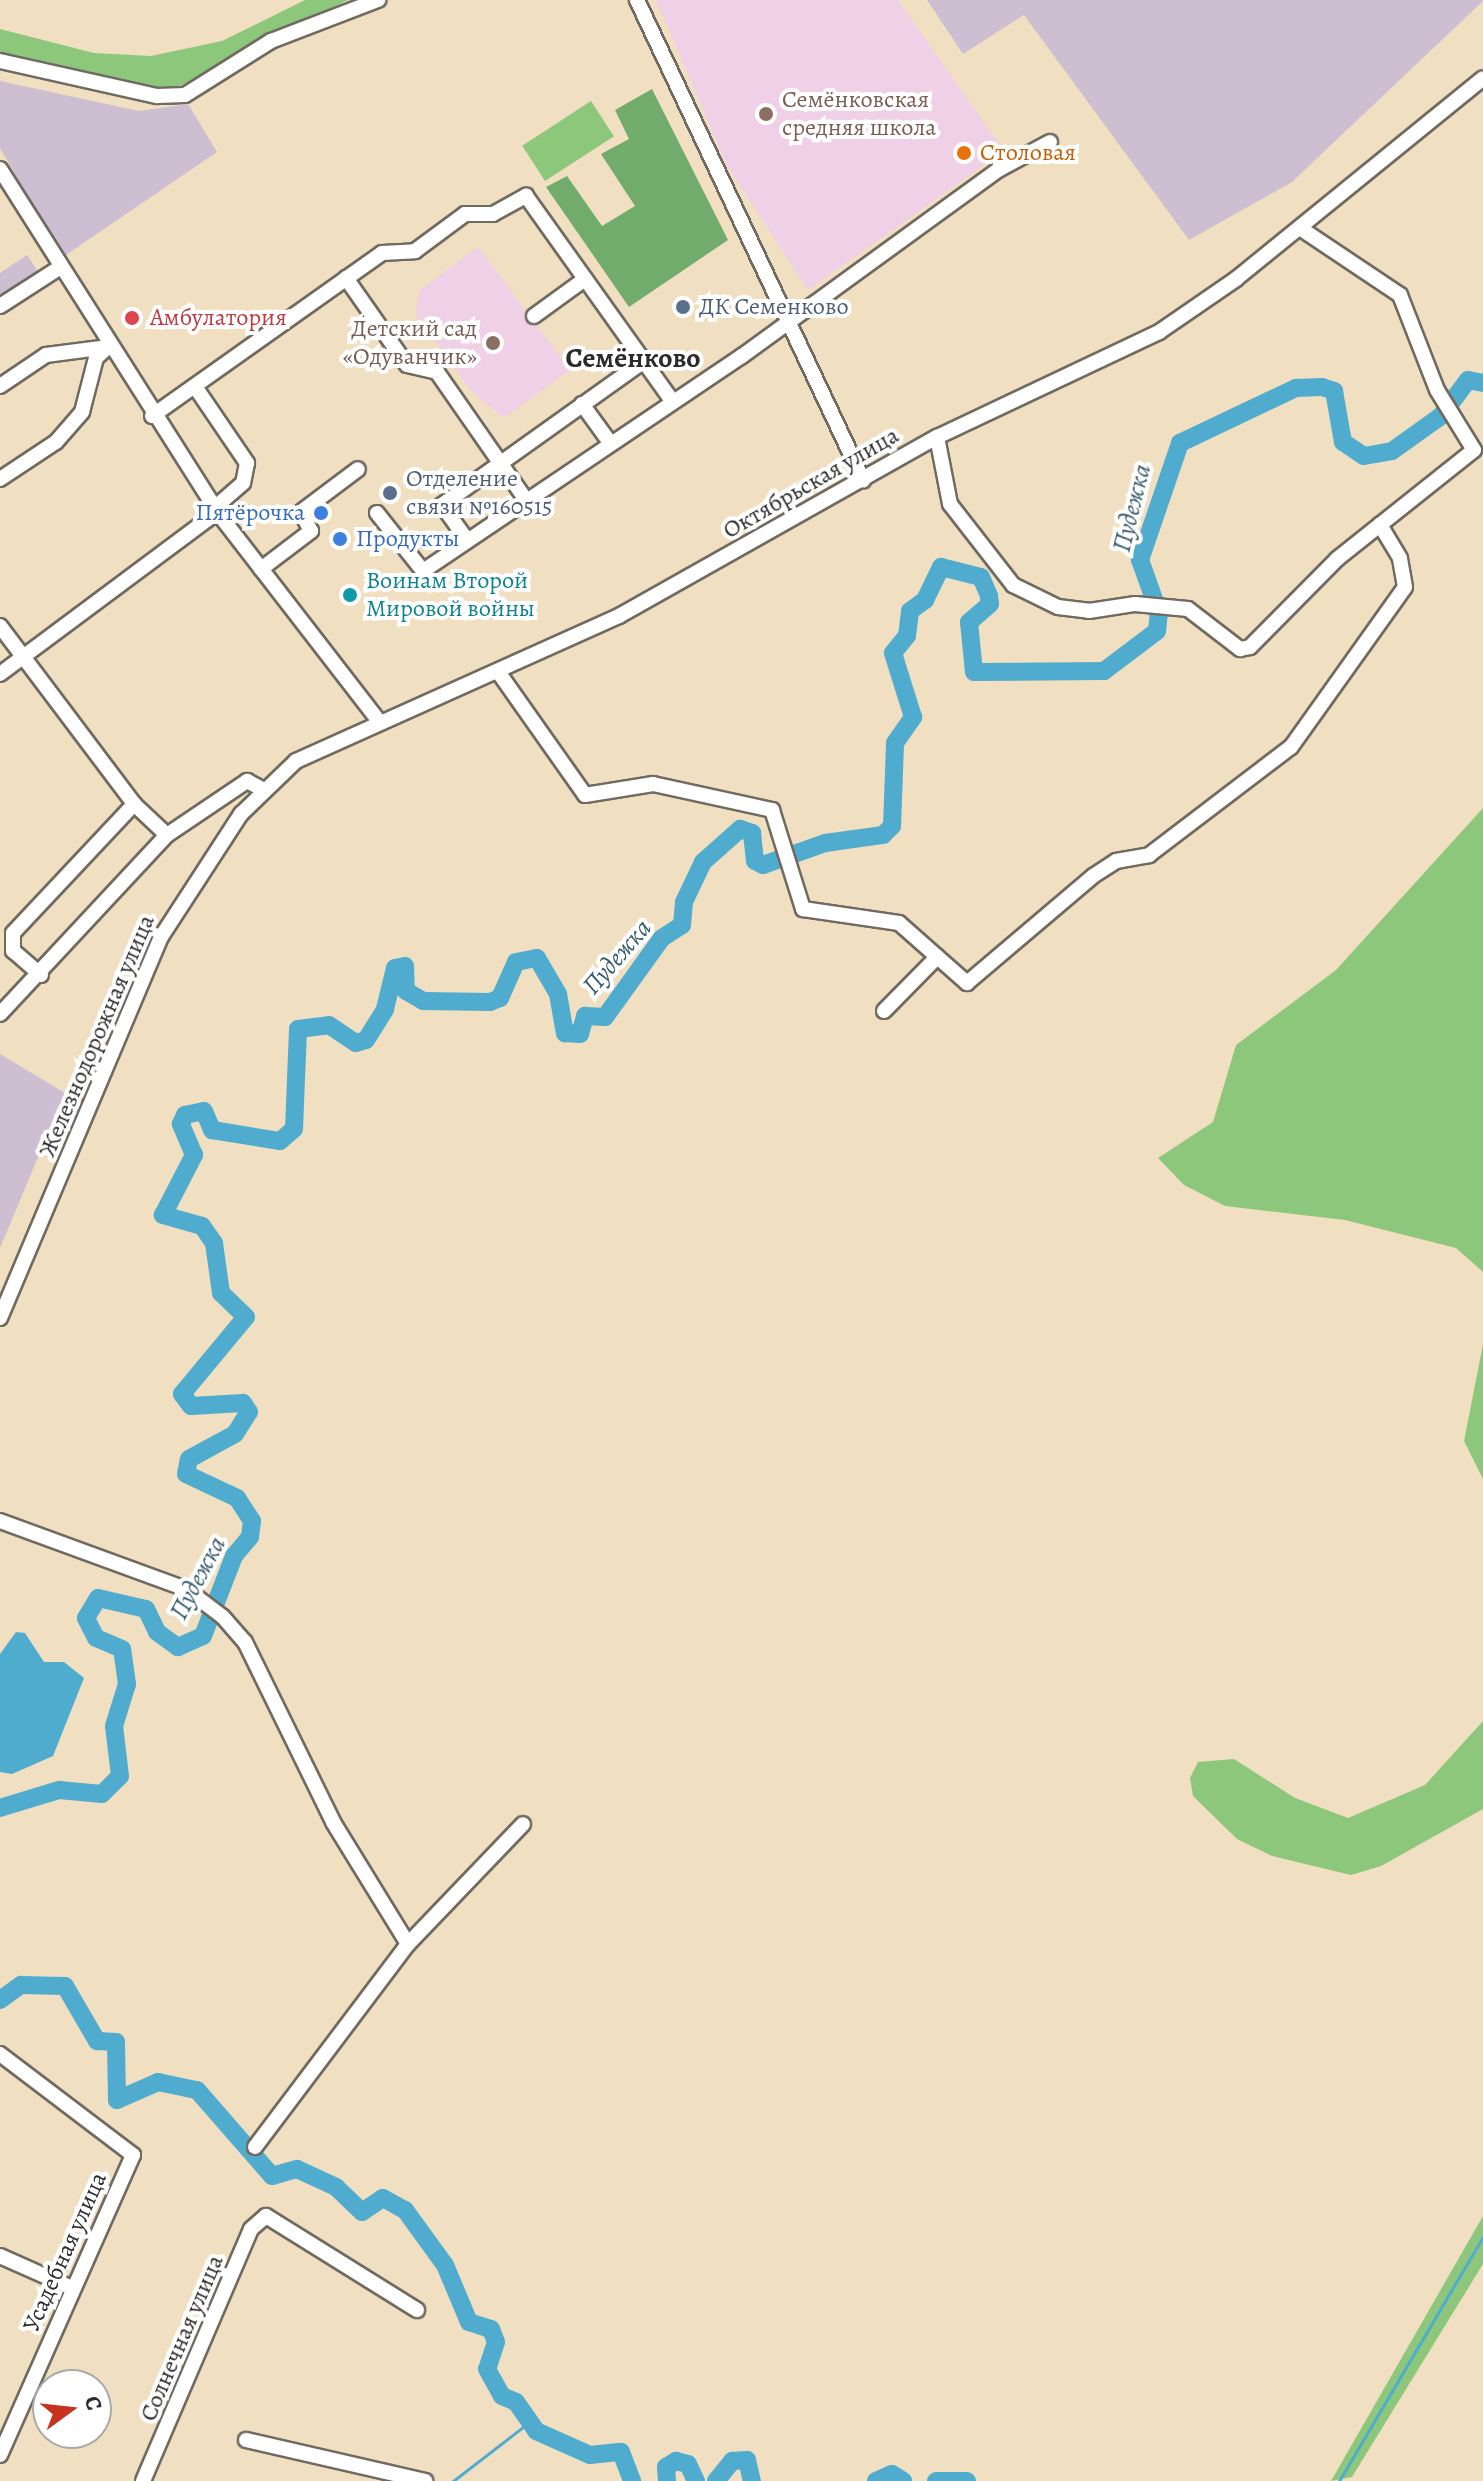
<!DOCTYPE html>
<meta charset="utf-8">
<style>
body{margin:0}
#map{position:relative;width:1483px;height:2481px;overflow:hidden;background:#f0e0c1;font-family:Alegreya,serif}
div>[style]{position:absolute}
[style*='--x']{left:calc(var(--x)*1px);top:calc(var(--y)*1px);width:calc(var(--w)*1px);rotate:calc(var(--a)*1deg)}
.built>*{inset:0;background:#efd0e6}
.industrial>*{inset:0;background:#cdbed2}
.green>*{inset:0;background:#8dc77c;transform-origin:0 0}
.forest>*{inset:0;background:#72ac6c}
.water>*{inset:0;background:#50acce}
.stream>*{height:3px;margin:-1.5px;padding:0 1.5px;transform-origin:1.5px;border-radius:1.5px;background:#50acce}
.river>*{height:18px;margin:-9px;padding:0 9px;transform-origin:9px;border-radius:9px;background:#50acce}
.roads{filter:drop-shadow(2px 0 #706a60) drop-shadow(-2px 0 #706a60) drop-shadow(0 2px #706a60) drop-shadow(0 -2px #706a60)}
.minor>*{height:14px;margin:-7px;padding:0 7px;transform-origin:7px;border-radius:7px;background:#fff}
.dots>*{width:22px;height:22px;translate:-50% -50%;box-sizing:border-box;border:4px solid #fff;border-radius:50%}
span{translate:-50% -50%;white-space:nowrap;text-align:center;line-height:1.15;-webkit-text-stroke:8px #fff;paint-order:stroke}
.education-label{font-size:24px;color:#785e54}
.left{translate:0 -50%;text-align:left}
.right{translate:-100% -50%;text-align:right}
.food-label{font-size:24px;color:#c56008}
.service-label{font-size:24px;color:#4e5e75}
.health-label{font-size:24px;color:#be3a42}
.street-label{font-size:24px;color:#2b2b2b}
.shop-label{font-size:24px;color:#366cbe}
.culture-label{font-size:24px;color:#0d838f}
.water-label{font-size:26px;color:#3a5f6c;font-style:italic}
.quarter-label{font-size:28px;color:#2b2b2b;font-weight:700}
.north{position:absolute;left:32px;top:2369px;width:80px;height:80px;box-sizing:border-box;background:#fff;border:2px solid #aaa;border-radius:50%;rotate:75deg;font-size:22px;font-weight:700;line-height:32px;text-align:center;color:#2b2b2b}
.north::after{content:'';display:block;margin:auto;width:28px;height:36px;background:#c8321e;clip-path:polygon(50% 0,100% 100%,50% 72%,0 100%)}
</style>
<div id="map">
<div class="built">
<div style="clip-path:polygon(656px 0,898px 0,1004px 151px,808px 290px,727px 166px)"></div>
<div style="clip-path:polygon(478px 247px,570px 370px,504px 418px,471px 391px,416px 315px,419px 291px)"></div>
</div>
<div class="industrial">
<div style="clip-path:polygon(927px 0,1483px 0,1483px 1px,1292px 182px,1189px 240px,1024px 15px,963px 54px)"></div>
<div style="clip-path:polygon(0 81px,139px 111px,188px 104px,217px 152px,63px 257px,0 148px)"></div>
<div style="clip-path:polygon(27px 255px,39px 273px,0 299px,0 273px)"></div>
<div style="clip-path:polygon(0 1054px,65px 1093px,0 1248px)"></div>
</div>
<div class="green">
<div style="clip-path:polygon(305px 0,348px 0,168px 92px,0 55px,0 29px,94px 53px,151px 56px,222px 41px)"></div>
<div style="left:591px;top:101px;width:42px;height:82px;rotate:57deg"></div>
<div style="clip-path:polygon(1483px 808px,1483px 1272px,1456px 1248px,1345px 1220px,1225px 1206px,1184px 1185px,1158px 1158px,1213px 1122px,1236px 1045px,1336px 970px)"></div>
<div style="clip-path:polygon(1483px 1344px,1483px 1479px,1464px 1441px)"></div>
<div style="clip-path:polygon(1483px 1721px,1483px 1809px,1381px 1866px,1351px 1875px,1272px 1856px,1237px 1839px,1193px 1796px,1190px 1778px,1198px 1762px,1234px 1759px,1295px 1798px,1348px 1818px,1425px 1785px)"></div>
<div style="clip-path:polygon(1483px 2216px,1483px 2264px,1352px 2477px,1331px 2481px)"></div>
</div>
<div class="forest">
<div style="clip-path:polygon(652px 89px,728px 240px,629px 307px,546px 187px,567px 176px,602px 226px,635px 206px,601px 154px,629px 139px,615px 110px)"></div>
</div>
<div class="water">
<div style="clip-path:polygon(16px 1632px,25px 1633px,44px 1662px,64px 1662px,84px 1678px,53px 1756px,12px 1774px,0 1772px,0 1654px)"></div>
</div>
<div class="stream">
<div style="--x:453;--y:2481;--w:95;--a:-37.7"></div>
<div style="--x:1339;--y:2481;--w:283;--a:-59.5"></div>
</div>
<div class="river">
<div style="--x:0;--y:1808;--w:62;--a:-17"></div>
<div style="--x:59;--y:1790;--w:43;--a:5.3"></div>
<div style="--x:102;--y:1794;--w:25;--a:-45"></div>
<div style="--x:120;--y:1776;--w:50;--a:-96.8"></div>
<div style="--x:114;--y:1726;--w:44;--a:-72.8"></div>
<div style="--x:127;--y:1684;--w:35;--a:-98"></div>
<div style="--x:122;--y:1649;--w:28;--a:-157"></div>
<div style="--x:96;--y:1638;--w:22;--a:-117"></div>
<div style="--x:86;--y:1618;--w:23;--a:-59"></div>
<div style="--x:98;--y:1598;--w:49;--a:12.9"></div>
<div style="--x:146;--y:1609;--w:25;--a:64"></div>
<div style="--x:157;--y:1632;--w:26;--a:36"></div>
<div style="--x:178;--y:1647;--w:27;--a:-24"></div>
<div style="--x:203;--y:1636;--w:86;--a:-68.8"></div>
<div style="--x:234;--y:1556;--w:25;--a:-50"></div>
<div style="--x:250;--y:1537;--w:16;--a:-83"></div>
<div style="--x:252;--y:1521;--w:27;--a:-123"></div>
<div style="--x:237;--y:1498;--w:56;--a:-154.8"></div>
<div style="--x:186;--y:1474;--w:15;--a:-79"></div>
<div style="--x:189;--y:1459;--w:52;--a:-28.5"></div>
<div style="--x:235;--y:1434;--w:26;--a:-58"></div>
<div style="--x:249;--y:1412;--w:11;--a:-124"></div>
<div style="--x:243;--y:1403;--w:52;--a:176.7"></div>
<div style="--x:191;--y:1406;--w:15;--a:-127"></div>
<div style="--x:182;--y:1394;--w:100;--a:-50.3"></div>
<div style="--x:246;--y:1317;--w:35;--a:-136"></div>
<div style="--x:221;--y:1293;--w:50;--a:-98"></div>
<div style="--x:214;--y:1243;--w:21;--a:-125"></div>
<div style="--x:202;--y:1226;--w:41;--a:-164.2"></div>
<div style="--x:163;--y:1215;--w:68;--a:-62.7"></div>
<div style="--x:194;--y:1155;--w:34;--a:-113"></div>
<div style="--x:181;--y:1124;--w:10;--a:-66"></div>
<div style="--x:185;--y:1115;--w:19;--a:-12"></div>
<div style="--x:204;--y:1111;--w:21;--a:67"></div>
<div style="--x:212;--y:1130;--w:69;--a:9.2"></div>
<div style="--x:280;--y:1141;--w:18;--a:-41"></div>
<div style="--x:294;--y:1129;--w:100;--a:-87.7"></div>
<div style="--x:298;--y:1029;--w:31;--a:-7"></div>
<div style="--x:329;--y:1025;--w:32;--a:34"></div>
<div style="--x:356;--y:1043;--w:10;--a:-17"></div>
<div style="--x:366;--y:1040;--w:36;--a:-58"></div>
<div style="--x:385;--y:1009;--w:42;--a:-76.3"></div>
<div style="--x:395;--y:968;--w:10;--a:-11"></div>
<div style="--x:405;--y:966;--w:25;--a:88"></div>
<div style="--x:406;--y:991;--w:20;--a:30"></div>
<div style="--x:423;--y:1001;--w:67;--a:0.9"></div>
<div style="--x:490;--y:1002;--w:11;--a:-22"></div>
<div style="--x:500;--y:998;--w:39;--a:-66"></div>
<div style="--x:516;--y:962;--w:21;--a:-11"></div>
<div style="--x:537;--y:958;--w:42;--a:59.7"></div>
<div style="--x:558;--y:994;--w:40;--a:80"></div>
<div style="--x:565;--y:1033;--w:15;--a:4"></div>
<div style="--x:580;--y:1034;--w:19;--a:-74"></div>
<div style="--x:585;--y:1016;--w:20;--a:3"></div>
<div style="--x:605;--y:1017;--w:97;--a:-54.2"></div>
<div style="--x:662;--y:938;--w:24;--a:-33"></div>
<div style="--x:682;--y:925;--w:23;--a:-85"></div>
<div style="--x:684;--y:902;--w:44;--a:-64.6"></div>
<div style="--x:703;--y:862;--w:50;--a:-41.7"></div>
<div style="--x:740;--y:829;--w:13;--a:18"></div>
<div style="--x:752;--y:833;--w:28;--a:84"></div>
<div style="--x:755;--y:861;--w:9;--a:27"></div>
<div style="--x:763;--y:865;--w:66;--a:-19.5"></div>
<div style="--x:825;--y:843;--w:59;--a:-7.9"></div>
<div style="--x:883;--y:835;--w:13;--a:-45"></div>
<div style="--x:892;--y:826;--w:83;--a:-87.9"></div>
<div style="--x:895;--y:743;--w:32;--a:-55"></div>
<div style="--x:913;--y:717;--w:67;--a:-107.4"></div>
<div style="--x:893;--y:653;--w:22;--a:-51"></div>
<div style="--x:907;--y:636;--w:25;--a:-83"></div>
<div style="--x:910;--y:611;--w:19;--a:-36"></div>
<div style="--x:925;--y:600;--w:37;--a:-64"></div>
<div style="--x:941;--y:567;--w:41;--a:14"></div>
<div style="--x:981;--y:577;--w:21;--a:67"></div>
<div style="--x:989;--y:596;--w:8;--a:83"></div>
<div style="--x:990;--y:604;--w:28;--a:139"></div>
<div style="--x:969;--y:622;--w:50;--a:84.3"></div>
<div style="--x:974;--y:672;--w:130;--a:-0.4"></div>
<div style="--x:1104;--y:671;--w:66;--a:-37"></div>
<div style="--x:1157;--y:631;--w:18;--a:-84"></div>
<div style="--x:1159;--y:613;--w:56;--a:-109.7"></div>
<div style="--x:1140;--y:560;--w:124;--a:-71.1"></div>
<div style="--x:1180;--y:443;--w:128;--a:-25.4"></div>
<div style="--x:1296;--y:388;--w:26;--a:-2"></div>
<div style="--x:1322;--y:387;--w:13;--a:18"></div>
<div style="--x:1334;--y:391;--w:52;--a:80"></div>
<div style="--x:1343;--y:442;--w:25;--a:34"></div>
<div style="--x:1364;--y:456;--w:28;--a:-10"></div>
<div style="--x:1392;--y:451;--w:60;--a:-35.5"></div>
<div style="--x:1441;--y:416;--w:45;--a:-53.1"></div>
<div style="--x:1468;--y:380;--w:15;--a:11"></div>
<div style="--x:0;--y:2000;--w:26;--a:-36"></div>
<div style="--x:21;--y:1985;--w:44;--a:1.3"></div>
<div style="--x:65;--y:1986;--w:64;--a:59.8"></div>
<div style="--x:97;--y:2041;--w:19;--a:3"></div>
<div style="--x:116;--y:2042;--w:58;--a:89"></div>
<div style="--x:117;--y:2100;--w:45;--a:-23.7"></div>
<div style="--x:158;--y:2082;--w:40;--a:12"></div>
<div style="--x:197;--y:2090;--w:114;--a:48.9"></div>
<div style="--x:272;--y:2176;--w:26;--a:-16"></div>
<div style="--x:297;--y:2169;--w:43;--a:24.8"></div>
<div style="--x:336;--y:2187;--w:36;--a:44"></div>
<div style="--x:362;--y:2212;--w:25;--a:-34"></div>
<div style="--x:383;--y:2198;--w:25;--a:29"></div>
<div style="--x:405;--y:2210;--w:68;--a:54"></div>
<div style="--x:445;--y:2265;--w:62;--a:67.2"></div>
<div style="--x:469;--y:2322;--w:23;--a:18"></div>
<div style="--x:491;--y:2329;--w:14;--a:69"></div>
<div style="--x:496;--y:2342;--w:28;--a:108"></div>
<div style="--x:487;--y:2369;--w:31;--a:61"></div>
<div style="--x:502;--y:2396;--w:15;--a:23"></div>
<div style="--x:516;--y:2402;--w:35;--a:55"></div>
<div style="--x:536;--y:2431;--w:59;--a:24"></div>
<div style="--x:590;--y:2455;--w:31;--a:-6"></div>
<div style="--x:621;--y:2452;--w:31;--a:69"></div>
<div style="--x:667;--y:2481;--w:14;--a:-94"></div>
<div style="--x:666;--y:2467;--w:12;--a:-31"></div>
<div style="--x:676;--y:2461;--w:12;--a:14"></div>
<div style="--x:688;--y:2464;--w:19;--a:65"></div>
<div style="--x:716;--y:2481;--w:26;--a:-51"></div>
<div style="--x:732;--y:2461;--w:15;--a:-4"></div>
<div style="--x:747;--y:2460;--w:22;--a:77"></div>
<div style="--x:876;--y:2481;--w:17;--a:-24"></div>
<div style="--x:892;--y:2474;--w:13;--a:32"></div>
<div style="--x:936;--y:2481;--w:31;--a:0"></div>
</div>
<div class="roads">
<div class="minor">
<div style="--x:637;--y:0;--w:531;--a:64.79"></div>
<div style="--x:0;--y:61;--w:161;--a:12.6"></div>
<div style="--x:157;--y:96;--w:28;--a:-2"></div>
<div style="--x:185;--y:95;--w:102;--a:-32.1"></div>
<div style="--x:271;--y:41;--w:115;--a:-21"></div>
<div style="--x:0;--y:169;--w:407;--a:57.6"></div>
<div style="--x:218;--y:513;--w:262;--a:52.3"></div>
<div style="--x:346;--y:278;--w:106;--a:55"></div>
<div style="--x:407;--y:365;--w:31;--a:13"></div>
<div style="--x:437;--y:372;--w:156;--a:55.2"></div>
<div style="--x:0;--y:306;--w:70;--a:-32.8"></div>
<div style="--x:534;--y:316;--w:63;--a:-36"></div>
<div style="--x:0;--y:386;--w:55;--a:-34"></div>
<div style="--x:46;--y:355;--w:63;--a:-7.4"></div>
<div style="--x:196;--y:388;--w:91;--a:55.8"></div>
<div style="--x:247;--y:463;--w:20;--a:101"></div>
<div style="--x:243;--y:483;--w:38;--a:139"></div>
<div style="--x:582;--y:404;--w:49;--a:54.1"></div>
<div style="--x:152;--y:416;--w:282;--a:-35.3"></div>
<div style="--x:382;--y:253;--w:33;--a:-3"></div>
<div style="--x:415;--y:251;--w:62;--a:-36.5"></div>
<div style="--x:465;--y:214;--w:28;--a:0"></div>
<div style="--x:493;--y:214;--w:38;--a:-29"></div>
<div style="--x:526;--y:196;--w:252;--a:54.5"></div>
<div style="--x:937;--y:437;--w:68;--a:79"></div>
<div style="--x:950;--y:504;--w:103;--a:52.1"></div>
<div style="--x:1013;--y:585;--w:50;--a:26.1"></div>
<div style="--x:1058;--y:607;--w:31;--a:7"></div>
<div style="--x:1089;--y:611;--w:47;--a:-8.7"></div>
<div style="--x:1135;--y:604;--w:53;--a:5.4"></div>
<div style="--x:1188;--y:609;--w:66;--a:37.6"></div>
<div style="--x:1240;--y:649;--w:10;--a:-11"></div>
<div style="--x:1250;--y:647;--w:124;--a:-45.3"></div>
<div style="--x:1337;--y:559;--w:175;--a:-38.5"></div>
<div style="--x:1474;--y:450;--w:70;--a:-121.7"></div>
<div style="--x:1437;--y:390;--w:102;--a:-111.3"></div>
<div style="--x:1400;--y:295;--w:120;--a:-146.2"></div>
<div style="--x:0;--y:479;--w:67;--a:-33.5"></div>
<div style="--x:56;--y:442;--w:40;--a:-49"></div>
<div style="--x:82;--y:412;--w:56;--a:-75.5"></div>
<div style="--x:96;--y:358;--w:16;--a:-43"></div>
<div style="--x:377;--y:513;--w:74;--a:51.6"></div>
<div style="--x:423;--y:571;--w:385;--a:-34"></div>
<div style="--x:742;--y:356;--w:316;--a:-36"></div>
<div style="--x:998;--y:170;--w:59;--a:-28.3"></div>
<div style="--x:467;--y:540;--w:43;--a:-125.5"></div>
<div style="--x:442;--y:505;--w:248;--a:-35.5"></div>
<div style="--x:261;--y:569;--w:63;--a:-37.2"></div>
<div style="--x:311;--y:531;--w:21;--a:-118"></div>
<div style="--x:301;--y:512;--w:71;--a:-37"></div>
<div style="--x:0;--y:626;--w:223;--a:53"></div>
<div style="--x:134;--y:804;--w:45;--a:43.2"></div>
<div style="--x:499;--y:673;--w:149;--a:54.8"></div>
<div style="--x:585;--y:795;--w:69;--a:-9.2"></div>
<div style="--x:653;--y:784;--w:122;--a:12.3"></div>
<div style="--x:772;--y:810;--w:104;--a:72.6"></div>
<div style="--x:803;--y:909;--w:97;--a:8.3"></div>
<div style="--x:899;--y:923;--w:91;--a:41.4"></div>
<div style="--x:967;--y:983;--w:165;--a:-40.3"></div>
<div style="--x:1093;--y:876;--w:27;--a:-33"></div>
<div style="--x:1116;--y:861;--w:34;--a:-10"></div>
<div style="--x:1149;--y:855;--w:178;--a:-37.3"></div>
<div style="--x:1291;--y:747;--w:196;--a:-54.5"></div>
<div style="--x:1405;--y:587;--w:29;--a:-100"></div>
<div style="--x:1400;--y:558;--w:39;--a:-121"></div>
<div style="--x:0;--y:674;--w:271;--a:-36.7"></div>
<div style="--x:41;--y:975;--w:37;--a:-139"></div>
<div style="--x:13;--y:951;--w:18;--a:-90"></div>
<div style="--x:13;--y:933;--w:177;--a:-46.8"></div>
<div style="--x:884;--y:1011;--w:76;--a:-45.5"></div>
<div style="--x:0;--y:1014;--w:245;--a:-47"></div>
<div style="--x:167;--y:835;--w:97;--a:-34"></div>
<div style="--x:247;--y:781;--w:19;--a:28"></div>
<div style="--x:0;--y:1318;--w:414;--a:-67.1"></div>
<div style="--x:161;--y:937;--w:147;--a:-57"></div>
<div style="--x:241;--y:814;--w:76;--a:-43.9"></div>
<div style="--x:296;--y:761;--w:354;--a:-24.2"></div>
<div style="--x:619;--y:616;--w:365;--a:-29.4"></div>
<div style="--x:937;--y:437;--w:246;--a:-25.3"></div>
<div style="--x:1159;--y:332;--w:93;--a:-34.5"></div>
<div style="--x:1236;--y:279;--w:318;--a:-39.1"></div>
<div style="--x:0;--y:1521;--w:198;--a:20.1"></div>
<div style="--x:186;--y:1589;--w:46;--a:37.1"></div>
<div style="--x:223;--y:1617;--w:33;--a:49"></div>
<div style="--x:245;--y:1642;--w:200;--a:63.9"></div>
<div style="--x:333;--y:1822;--w:143;--a:58.4"></div>
<div style="--x:0;--y:2054;--w:167;--a:37.2"></div>
<div style="--x:133;--y:2155;--w:328;--a:113.9"></div>
<div style="--x:255;--y:2147;--w:254;--a:-53"></div>
<div style="--x:408;--y:1944;--w:166;--a:-46.2"></div>
<div style="--x:0;--y:2256;--w:79;--a:24"></div>
<div style="--x:246;--y:2440;--w:184;--a:12.9"></div>
<div style="--x:143;--y:2481;--w:274;--a:-66.8"></div>
<div style="--x:251;--y:2229;--w:20;--a:-41"></div>
<div style="--x:266;--y:2216;--w:178;--a:31.9"></div>
</div>
</div>
<div class="dots">
<div style="left:766px;top:114px;background:#8d6e63"></div>
<div style="left:964px;top:153px;background:#e8710a"></div>
<div style="left:683px;top:307px;background:#5c6f8a"></div>
<div style="left:132px;top:318px;background:#e0444e"></div>
<div style="left:493px;top:343px;background:#8d6e63"></div>
<div style="left:390px;top:493px;background:#5c6f8a"></div>
<div style="left:321px;top:513px;background:#3f7fe0"></div>
<div style="left:340px;top:539px;background:#3f7fe0"></div>
<div style="left:350px;top:595px;background:#0f9aa8"></div>
</div>
<div class="education-label">
<span class="left" style="left:782px;top:114px">Семёнковская<br>средняя школа</span>
<span class="right" style="left:477px;top:343px">Детский сад<br>«Одуванчик»</span>
</div>
<div class="food-label">
<span class="left" style="left:980px;top:153px">Столовая</span>
</div>
<div class="service-label">
<span class="left" style="left:699px;top:307px">ДК Семенково</span>
<span class="left" style="left:406px;top:493px">Отделение<br>связи №160515</span>
</div>
<div class="health-label">
<span class="left" style="left:150px;top:318px">Амбулатория</span>
</div>
<div class="street-label">
<span style="left:811px;top:483px;rotate:-30deg">Октябрьская улица</span>
<span style="left:97px;top:1036px;rotate:-67deg">Железнодорожная улица</span>
<span style="left:65px;top:2252px;rotate:-66deg">Усадебная улица</span>
<span style="left:182px;top:2338px;rotate:-67deg">Солнечная улица</span>
</div>
<div class="shop-label">
<span class="right" style="left:305px;top:513px">Пятёрочка</span>
<span class="left" style="left:356px;top:539px">Продукты</span>
</div>
<div class="culture-label">
<span class="left" style="left:366px;top:595px">Воинам Второй<br>Мировой войны</span>
</div>
<div class="water-label">
<span style="left:1132px;top:508px;rotate:-76deg">Пудежка</span>
<span style="left:617px;top:957px;rotate:-49deg">Пудежка</span>
<span style="left:198px;top:1578px;rotate:-62deg">Пудежка</span>
</div>
<div class="quarter-label">
<span style="left:633px;top:358px">Семёнково</span>
</div>
<div class="north">С</div>
</div>
